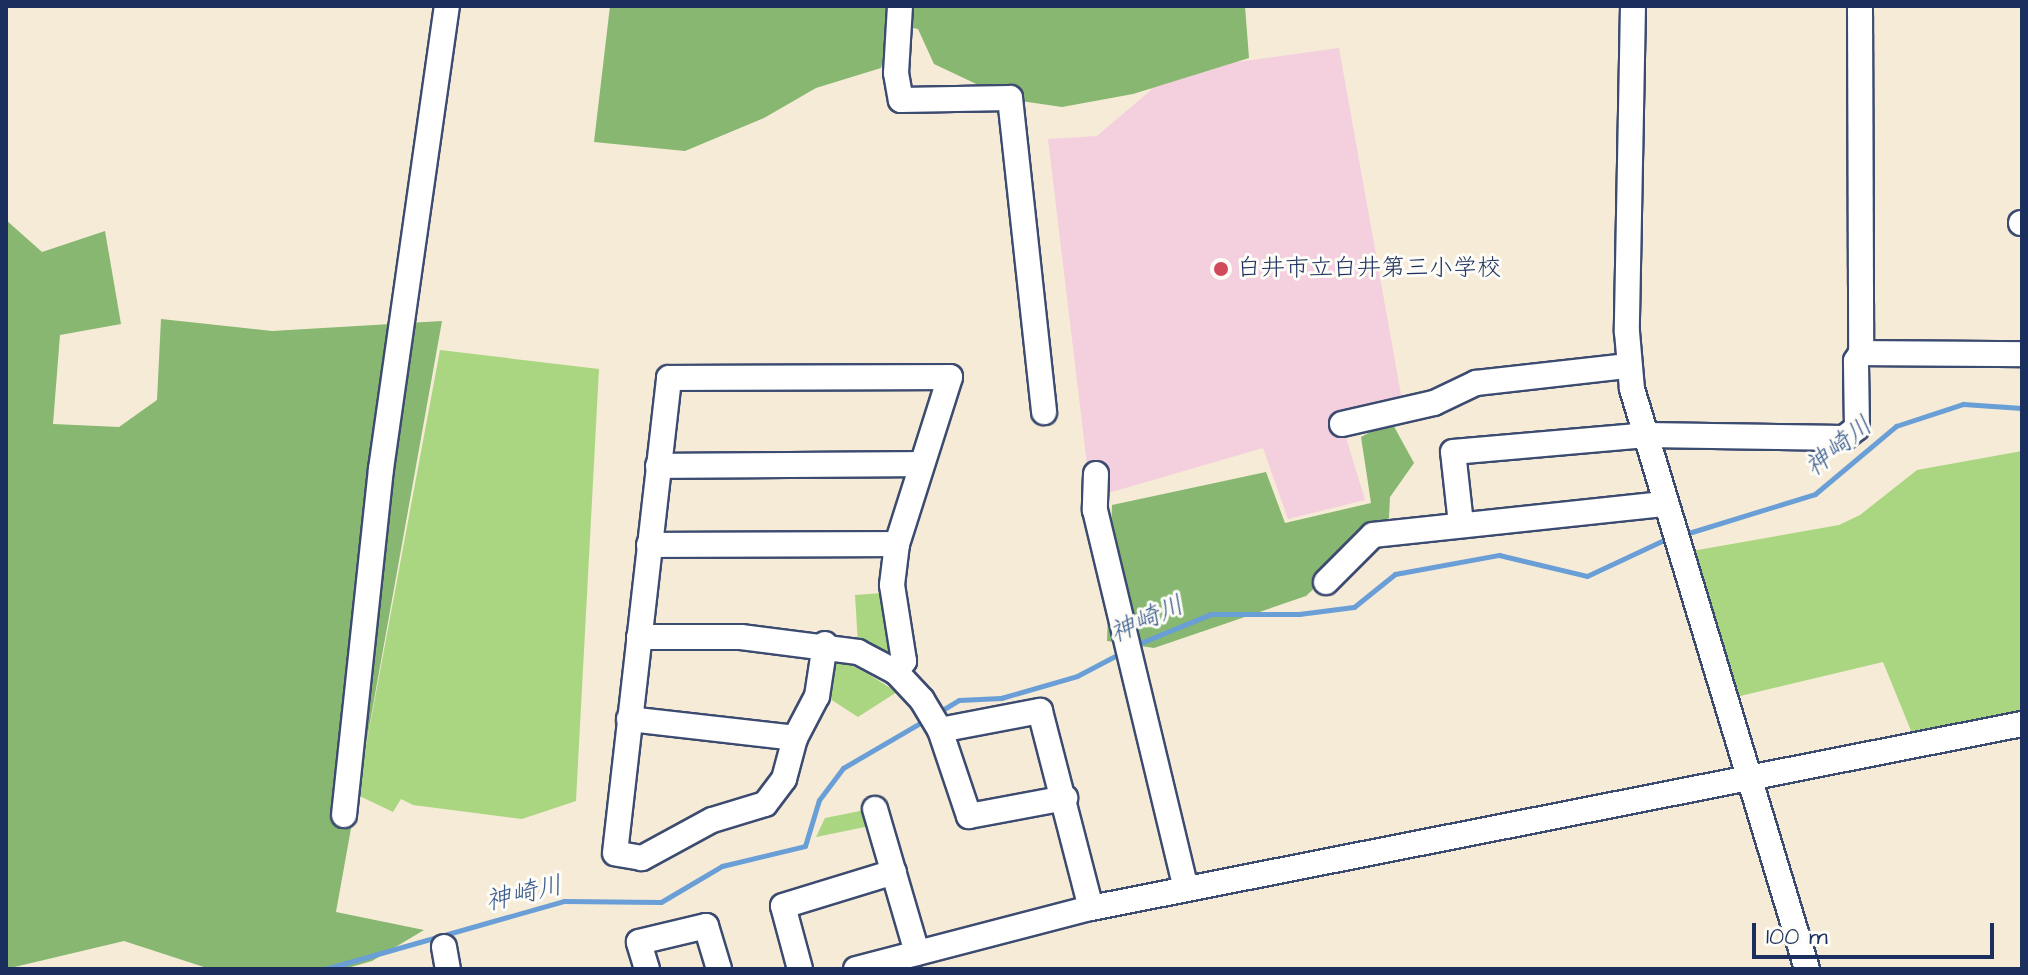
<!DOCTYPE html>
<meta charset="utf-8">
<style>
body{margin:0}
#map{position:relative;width:2028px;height:975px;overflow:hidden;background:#f6ebd6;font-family:"Architects Daughter","Klee One",sans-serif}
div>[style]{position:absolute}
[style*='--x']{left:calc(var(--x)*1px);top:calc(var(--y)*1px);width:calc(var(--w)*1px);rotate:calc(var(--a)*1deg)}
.built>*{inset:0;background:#f4cfdd}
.green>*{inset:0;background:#aad682}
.forest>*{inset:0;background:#87b770}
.stream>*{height:5px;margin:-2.5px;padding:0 2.5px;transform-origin:2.5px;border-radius:2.5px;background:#699ed6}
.roads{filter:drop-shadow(2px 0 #3c4b70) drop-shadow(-2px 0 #3c4b70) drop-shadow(0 2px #3c4b70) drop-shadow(0 -2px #3c4b70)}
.minor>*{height:24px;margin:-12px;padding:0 12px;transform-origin:12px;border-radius:12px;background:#fff}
.dots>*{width:22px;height:22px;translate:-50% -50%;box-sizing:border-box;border:4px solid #fdfcf7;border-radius:50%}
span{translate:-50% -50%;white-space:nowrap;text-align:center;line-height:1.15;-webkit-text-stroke:6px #fdfcf7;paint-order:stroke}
.poi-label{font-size:24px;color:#1b2f5e}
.left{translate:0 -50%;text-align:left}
.water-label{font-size:26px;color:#3a5b8e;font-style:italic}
.frame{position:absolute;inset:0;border:8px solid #1b2f5e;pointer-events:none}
.scale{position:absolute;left:1752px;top:923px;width:242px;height:36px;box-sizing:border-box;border:4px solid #1b2f5e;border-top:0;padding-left:10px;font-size:24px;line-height:28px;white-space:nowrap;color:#1b2f5e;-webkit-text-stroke:6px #fdfcf7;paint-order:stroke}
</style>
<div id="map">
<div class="built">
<div style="clip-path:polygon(1339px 48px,1402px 400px,1340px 418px,1365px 500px,1288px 519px,1263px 448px,1091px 498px,1048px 139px,1097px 136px,1151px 90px,1149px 74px)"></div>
</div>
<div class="green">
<div style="clip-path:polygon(440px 350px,599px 369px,576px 801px,522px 819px,413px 805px,401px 799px,393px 812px,347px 790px,364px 757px)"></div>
<div style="clip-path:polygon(2022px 451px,2022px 717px,1914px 738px,1883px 662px,1736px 697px,1692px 551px,1839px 525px,1860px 515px,1917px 470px)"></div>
<div style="clip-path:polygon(882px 593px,893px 659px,858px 644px,855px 595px)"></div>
<div style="clip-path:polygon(839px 659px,868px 674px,897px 692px,858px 717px,824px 695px,830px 660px)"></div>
<div style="clip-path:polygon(865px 810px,870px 826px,816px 837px,825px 818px)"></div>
</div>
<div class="forest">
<div style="clip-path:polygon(610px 6px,1245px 6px,1249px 58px,1133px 94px,1062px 107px,1008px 99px,934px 64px,918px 29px,892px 24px,881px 68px,816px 88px,764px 118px,685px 151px,594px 142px)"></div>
<div style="clip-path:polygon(6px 220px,42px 252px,105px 231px,121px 324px,60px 335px,53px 424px,119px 427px,157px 400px,161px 319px,272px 331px,442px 321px,336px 912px,424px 930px,372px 961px,344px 969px,210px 969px,124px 941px,6px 969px)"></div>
<div style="clip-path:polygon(1391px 421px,1414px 463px,1390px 497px,1389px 518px,1306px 596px,1154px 648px,1107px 641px,1112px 505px,1266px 472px,1285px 523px,1371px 503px,1361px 437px)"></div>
</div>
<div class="stream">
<div style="--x:1682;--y:535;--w:139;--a:-17.1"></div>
<div style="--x:1815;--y:494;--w:106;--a:-40"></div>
<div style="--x:1896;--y:426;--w:71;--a:-18.2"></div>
<div style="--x:1963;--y:404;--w:59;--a:3.9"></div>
<div style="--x:1133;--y:646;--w:84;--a:-22.3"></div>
<div style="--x:1211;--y:614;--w:88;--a:0"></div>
<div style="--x:1299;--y:614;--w:55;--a:-7.3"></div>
<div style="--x:1354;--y:607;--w:53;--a:-38.8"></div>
<div style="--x:1395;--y:574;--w:106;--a:-10.4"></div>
<div style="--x:1499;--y:555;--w:90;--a:13.4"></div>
<div style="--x:1587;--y:576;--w:89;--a:-25.1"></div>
<div style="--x:939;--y:712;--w:23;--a:-31"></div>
<div style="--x:959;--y:700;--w:42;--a:-2.7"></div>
<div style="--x:1001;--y:698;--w:79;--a:-16.1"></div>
<div style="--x:1077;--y:676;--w:50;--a:-27.6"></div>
<div style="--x:325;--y:969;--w:248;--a:-15.9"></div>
<div style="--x:564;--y:901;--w:97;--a:0.6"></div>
<div style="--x:661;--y:902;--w:71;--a:-30.5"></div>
<div style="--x:722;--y:866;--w:85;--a:-13.5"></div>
<div style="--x:805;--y:846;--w:48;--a:-73.1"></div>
<div style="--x:819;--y:800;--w:40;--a:-53"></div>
<div style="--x:843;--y:768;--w:97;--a:-30.3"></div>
</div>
<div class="roads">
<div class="minor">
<div style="--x:900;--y:6;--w:67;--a:93.4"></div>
<div style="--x:896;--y:73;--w:27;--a:80"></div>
<div style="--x:901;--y:100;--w:109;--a:-1.1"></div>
<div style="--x:1010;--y:98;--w:316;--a:83.8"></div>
<div style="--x:1633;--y:6;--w:326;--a:91.1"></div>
<div style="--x:1627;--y:332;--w:57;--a:85"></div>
<div style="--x:1632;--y:389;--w:606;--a:73.21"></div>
<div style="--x:1860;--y:6;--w:347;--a:89.8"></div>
<div style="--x:2021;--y:223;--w:1;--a:0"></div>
<div style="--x:1342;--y:424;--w:94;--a:-12.9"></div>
<div style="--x:1434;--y:403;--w:47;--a:-25.5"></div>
<div style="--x:1476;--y:383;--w:153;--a:-6.4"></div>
<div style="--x:658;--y:466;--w:262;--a:-0.4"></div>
<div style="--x:1096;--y:474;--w:36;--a:92"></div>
<div style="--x:1095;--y:510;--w:389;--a:76.5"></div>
<div style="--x:1461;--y:524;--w:72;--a:-96.3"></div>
<div style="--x:1453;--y:452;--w:194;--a:-5"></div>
<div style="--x:1646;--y:435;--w:198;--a:0.9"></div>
<div style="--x:1844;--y:438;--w:16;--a:-38"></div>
<div style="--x:1857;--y:428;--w:67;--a:-90.9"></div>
<div style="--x:1856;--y:361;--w:9;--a:-58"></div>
<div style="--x:1861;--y:353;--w:161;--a:0.4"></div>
<div style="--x:649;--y:545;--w:248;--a:-0.2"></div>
<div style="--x:1326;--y:582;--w:66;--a:-45"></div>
<div style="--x:1373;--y:535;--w:294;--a:-6.1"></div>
<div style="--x:639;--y:637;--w:102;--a:0"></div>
<div style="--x:741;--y:637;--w:118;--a:7.3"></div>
<div style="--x:858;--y:652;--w:43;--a:27.8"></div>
<div style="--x:896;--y:672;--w:38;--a:47"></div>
<div style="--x:922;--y:700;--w:35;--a:59"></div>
<div style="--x:940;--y:730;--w:102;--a:-10.8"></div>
<div style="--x:1040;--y:711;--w:203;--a:75.5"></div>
<div style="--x:825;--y:644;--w:53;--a:98.7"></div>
<div style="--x:817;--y:696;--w:47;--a:117.6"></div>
<div style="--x:795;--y:738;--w:42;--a:105"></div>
<div style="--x:784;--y:779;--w:31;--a:127"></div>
<div style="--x:765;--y:804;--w:55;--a:163.2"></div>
<div style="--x:712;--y:820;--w:80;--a:151.5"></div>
<div style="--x:642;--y:858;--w:27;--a:-170"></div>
<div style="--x:615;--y:853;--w:478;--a:-83.5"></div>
<div style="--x:669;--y:378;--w:281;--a:-0.2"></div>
<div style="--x:950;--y:377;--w:175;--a:107.6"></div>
<div style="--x:897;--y:544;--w:41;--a:97"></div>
<div style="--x:892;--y:585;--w:77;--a:81"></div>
<div style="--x:904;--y:661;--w:14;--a:126"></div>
<div style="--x:629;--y:719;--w:167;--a:6.5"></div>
<div style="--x:940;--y:730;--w:91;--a:71.4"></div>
<div style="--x:969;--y:816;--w:98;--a:-10.6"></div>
<div style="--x:875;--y:809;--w:150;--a:73.7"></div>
<div style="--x:344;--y:815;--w:348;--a:-83.9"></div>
<div style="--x:381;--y:469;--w:468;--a:-81.9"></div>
<div style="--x:444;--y:947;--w:22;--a:80"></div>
<div style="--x:647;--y:969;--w:28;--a:-107"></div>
<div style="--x:639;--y:942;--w:69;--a:-13.4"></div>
<div style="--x:706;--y:926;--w:45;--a:73.2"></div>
<div style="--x:800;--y:969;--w:65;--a:-105.1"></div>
<div style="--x:783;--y:906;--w:116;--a:-17"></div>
<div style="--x:856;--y:969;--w:243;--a:-14.6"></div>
<div style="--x:1091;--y:908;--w:949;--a:-11.18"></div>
</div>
</div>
<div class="dots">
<div style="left:1221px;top:269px;background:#d1495b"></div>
</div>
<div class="poi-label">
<span class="left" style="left:1237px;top:269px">白井市立白井第三小学校</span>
</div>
<div class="water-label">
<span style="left:1839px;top:447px;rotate:-39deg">神崎川</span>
<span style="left:1147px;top:620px;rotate:-24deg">神崎川</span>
<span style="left:524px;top:894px;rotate:-13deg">神崎川</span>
</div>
<div class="frame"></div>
<div class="scale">100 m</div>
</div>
